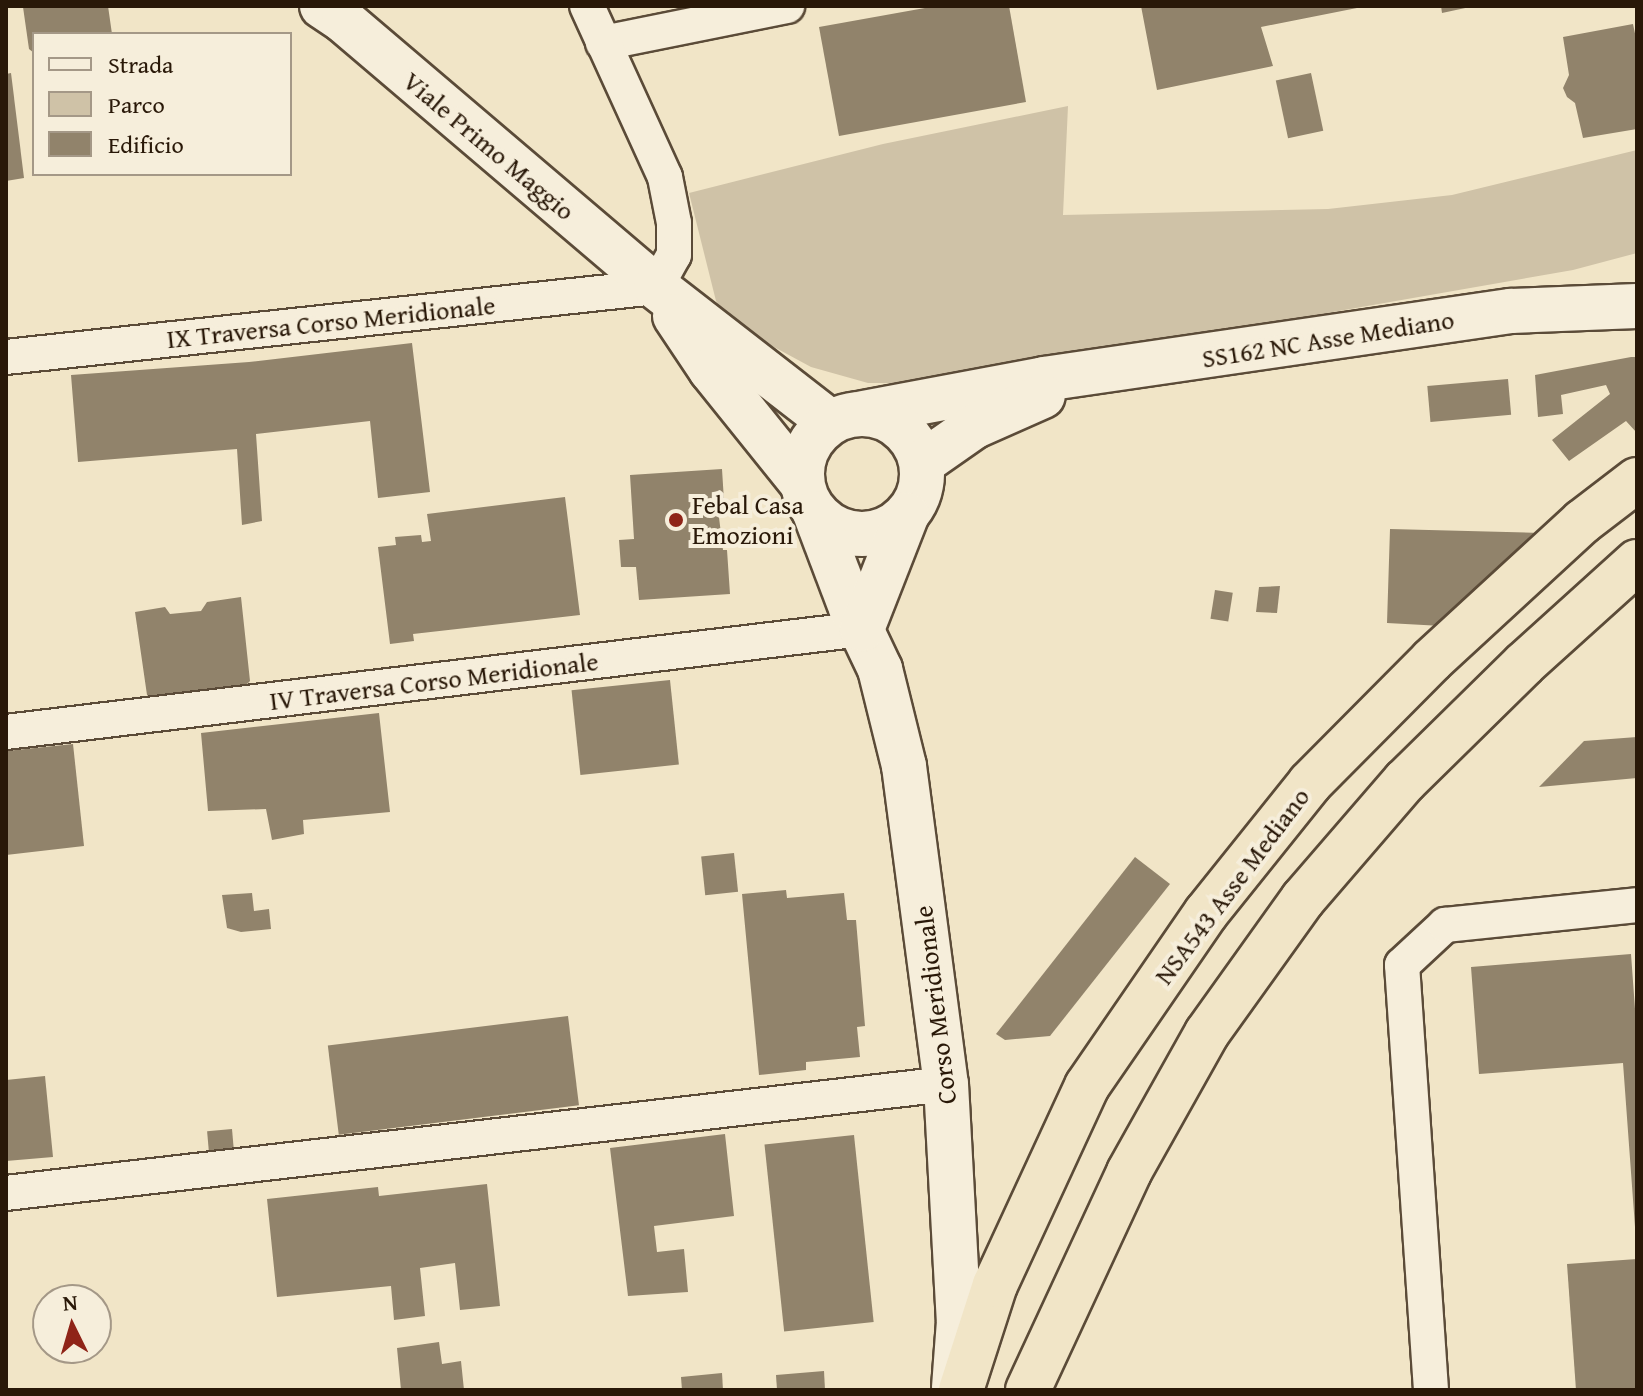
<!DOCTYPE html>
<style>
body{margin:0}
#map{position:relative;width:1643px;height:1396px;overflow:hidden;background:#f1e5c7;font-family:"Gentium Book Plus",serif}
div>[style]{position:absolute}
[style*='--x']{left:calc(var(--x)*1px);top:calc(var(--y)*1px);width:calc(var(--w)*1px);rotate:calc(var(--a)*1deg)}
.green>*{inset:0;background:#cfc2a7}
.building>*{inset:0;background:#91836b;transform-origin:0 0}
.roads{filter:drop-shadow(2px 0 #5b4b38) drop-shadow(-2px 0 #5b4b38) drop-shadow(0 2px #5b4b38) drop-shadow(0 -2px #5b4b38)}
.minor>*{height:34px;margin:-17px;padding:0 17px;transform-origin:17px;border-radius:17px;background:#f6eedb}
.tertiary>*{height:44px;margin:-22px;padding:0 22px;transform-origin:22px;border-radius:22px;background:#f6eedb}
.tertiary>.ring{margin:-22px;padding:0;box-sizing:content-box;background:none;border:44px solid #f6eedb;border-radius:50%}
.trunk>*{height:44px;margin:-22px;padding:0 22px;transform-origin:22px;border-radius:22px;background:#f1e5c7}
.dots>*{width:22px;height:22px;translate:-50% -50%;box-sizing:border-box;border:4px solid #f6eedb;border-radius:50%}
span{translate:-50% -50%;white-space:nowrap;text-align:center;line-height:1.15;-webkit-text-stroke:8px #f6eedb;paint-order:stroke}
.street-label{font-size:26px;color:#291808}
.poi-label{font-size:26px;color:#291808}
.left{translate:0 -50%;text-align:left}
.frame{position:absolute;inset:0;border:8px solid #291808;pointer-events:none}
.legend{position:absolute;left:32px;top:32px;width:260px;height:144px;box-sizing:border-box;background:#f6eedb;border:2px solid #a49887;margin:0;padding:10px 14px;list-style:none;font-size:24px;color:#291808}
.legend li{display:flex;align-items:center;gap:16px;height:40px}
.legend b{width:40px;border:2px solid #a49887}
.north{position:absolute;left:32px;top:1284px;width:80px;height:80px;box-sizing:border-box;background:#f6eedb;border:2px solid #a49887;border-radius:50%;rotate:355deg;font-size:22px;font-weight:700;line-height:32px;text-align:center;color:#291808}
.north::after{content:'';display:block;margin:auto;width:28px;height:36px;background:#8f2418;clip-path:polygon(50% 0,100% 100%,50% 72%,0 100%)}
</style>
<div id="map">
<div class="green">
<div style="clip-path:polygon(1068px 106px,1063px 215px,1328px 209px,1452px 195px,1637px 150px,1637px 253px,1573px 270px,926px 383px,868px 383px,811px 367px,733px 325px,716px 301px,689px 193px,883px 144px)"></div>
</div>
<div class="building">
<div style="clip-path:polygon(108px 6px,112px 34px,34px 34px,34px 53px,29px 49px,23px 7px)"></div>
<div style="clip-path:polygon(936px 6px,1009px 6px,1026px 102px,839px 136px,819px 27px)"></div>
<div style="clip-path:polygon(1141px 6px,1362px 6px,1362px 7px,1261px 27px,1273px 66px,1157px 90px)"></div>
<div style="clip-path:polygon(1441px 6px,1469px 6px,1470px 7px,1442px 13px)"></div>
<div style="clip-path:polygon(1633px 24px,1637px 43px,1637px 129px,1583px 138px,1575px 103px,1567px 97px,1563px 88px,1569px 75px,1563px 37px)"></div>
<div style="clip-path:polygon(11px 73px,24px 178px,6px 181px,6px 74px)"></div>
<div style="left:1311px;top:73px;width:59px;height:36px;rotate:78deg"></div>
<div style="clip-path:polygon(412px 343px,430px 492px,378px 498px,370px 421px,256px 434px,262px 521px,242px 525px,237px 449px,78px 462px,71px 375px,249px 362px)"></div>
<div style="clip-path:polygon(1631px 357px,1637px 357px,1637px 433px,1626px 421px,1569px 461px,1552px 440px,1610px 394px,1606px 385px,1561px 395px,1563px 414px,1538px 417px,1535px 375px)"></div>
<div style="left:1508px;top:379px;width:36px;height:81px;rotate:85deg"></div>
<div style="clip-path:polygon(722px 469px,724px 501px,717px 501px,723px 550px,727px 550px,730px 594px,639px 600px,636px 567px,621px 567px,619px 540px,634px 539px,630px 475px)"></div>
<div style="clip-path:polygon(565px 497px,580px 615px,413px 634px,414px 641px,390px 644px,378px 547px,396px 545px,395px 537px,421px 535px,422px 542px,431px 541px,427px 514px)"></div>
<div style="clip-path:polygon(1390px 529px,1542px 533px,1469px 595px,1442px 626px,1387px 623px)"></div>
<div style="clip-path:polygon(1280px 586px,1277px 613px,1256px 612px,1259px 587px)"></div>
<div style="left:1215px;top:590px;width:18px;height:29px;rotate:9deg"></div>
<div style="clip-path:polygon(241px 597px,250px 681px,243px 688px,154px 701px,147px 695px,135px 612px,165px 607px,170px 614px,201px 611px,207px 602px)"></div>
<div style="left:670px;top:680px;width:85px;height:99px;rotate:84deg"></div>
<div style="clip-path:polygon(379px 713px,390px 812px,303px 820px,304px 834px,272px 840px,266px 809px,208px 811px,201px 733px)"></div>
<div style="clip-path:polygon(1637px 737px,1637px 778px,1539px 787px,1584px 741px)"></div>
<div style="clip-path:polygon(73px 744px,84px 846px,6px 855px,6px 751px)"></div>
<div style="left:734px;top:853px;width:39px;height:33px;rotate:84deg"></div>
<div style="clip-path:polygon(1135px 857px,1170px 884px,1050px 1036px,1005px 1040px,996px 1034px)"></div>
<div style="clip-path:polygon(786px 890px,787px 898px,844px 893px,847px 920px,856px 920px,865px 1026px,857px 1027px,860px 1057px,806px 1062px,806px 1070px,759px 1075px,742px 894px)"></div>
<div style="clip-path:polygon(252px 893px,254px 911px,269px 909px,271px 929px,241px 932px,227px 928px,222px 895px)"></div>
<div style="clip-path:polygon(1631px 954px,1637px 1036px,1635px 1227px,1623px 1063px,1479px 1074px,1471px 967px)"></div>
<div style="left:568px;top:1016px;width:90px;height:242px;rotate:83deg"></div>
<div style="clip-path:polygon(45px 1076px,53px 1157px,6px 1161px,6px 1080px)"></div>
<div style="left:232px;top:1129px;width:24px;height:25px;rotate:85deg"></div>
<div style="clip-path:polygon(725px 1134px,734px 1216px,654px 1226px,657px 1252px,684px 1249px,688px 1292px,628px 1296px,610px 1148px)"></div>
<div style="left:854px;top:1135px;width:188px;height:90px;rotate:84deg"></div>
<div style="clip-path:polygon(487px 1184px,500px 1306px,460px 1310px,455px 1263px,420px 1268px,425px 1316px,394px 1320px,391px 1286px,277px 1297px,267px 1199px,378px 1187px,379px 1196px)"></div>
<div style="clip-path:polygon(1637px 1259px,1637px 1390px,1576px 1390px,1567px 1264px)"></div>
<div style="clip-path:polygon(439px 1342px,442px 1364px,461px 1361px,464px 1390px,401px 1390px,397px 1348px)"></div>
<div style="clip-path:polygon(824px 1371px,825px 1390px,777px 1390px,776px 1375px)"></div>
<div style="clip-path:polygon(722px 1373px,723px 1390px,682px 1390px,681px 1377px)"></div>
</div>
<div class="roads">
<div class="minor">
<div style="--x:603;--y:43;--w:188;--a:-11.4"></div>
<div style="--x:6;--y:357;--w:654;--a:-6.15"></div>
<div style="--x:656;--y:287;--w:37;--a:-61"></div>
<div style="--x:674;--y:255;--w:32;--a:-90"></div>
<div style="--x:674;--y:223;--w:47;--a:-101.1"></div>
<div style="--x:665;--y:177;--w:188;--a:-114.5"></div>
<div style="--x:6;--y:732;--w:862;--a:-6.86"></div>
<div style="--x:6;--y:1193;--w:946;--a:-6.61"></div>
<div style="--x:1431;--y:1390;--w:426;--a:-93.9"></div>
<div style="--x:1402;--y:965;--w:59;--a:-42.9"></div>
<div style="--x:1445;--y:925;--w:193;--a:-5.9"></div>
</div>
<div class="tertiary">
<div style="--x:322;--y:6;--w:27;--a:34"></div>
<div style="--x:344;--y:21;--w:410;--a:40.4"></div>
<div style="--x:656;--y:287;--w:220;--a:37.8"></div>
<div style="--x:675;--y:316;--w:65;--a:56.3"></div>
<div style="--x:711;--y:370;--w:144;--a:51.2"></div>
<div style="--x:863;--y:413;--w:184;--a:-10.6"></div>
<div style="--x:1044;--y:379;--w:472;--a:-8.3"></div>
<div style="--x:1511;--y:311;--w:126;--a:-2.3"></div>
<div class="ring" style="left:802px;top:414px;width:76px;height:76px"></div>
<div style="--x:922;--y:463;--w:65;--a:-34.9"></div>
<div style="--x:975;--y:426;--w:74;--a:-23.8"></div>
<div style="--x:815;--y:513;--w:102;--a:69.2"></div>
<div style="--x:851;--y:608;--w:68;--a:64.6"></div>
<div style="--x:880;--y:669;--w:100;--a:76.1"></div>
<div style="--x:904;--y:766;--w:321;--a:82.5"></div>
<div style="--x:946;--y:1084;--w:237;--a:86.9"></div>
<div style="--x:959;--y:1321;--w:67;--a:94.3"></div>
<div style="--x:862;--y:629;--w:123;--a:-68.6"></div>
</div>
<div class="trunk">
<div style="--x:961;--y:1390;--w:110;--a:-72.1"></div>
<div style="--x:995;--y:1285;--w:219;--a:-65.2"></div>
<div style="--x:1087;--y:1086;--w:210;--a:-55.5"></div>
<div style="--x:1206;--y:913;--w:166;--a:-51.3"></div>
<div style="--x:1310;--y:783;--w:173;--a:-45.2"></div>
<div style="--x:1432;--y:660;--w:204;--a:-42.6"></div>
<div style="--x:1582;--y:522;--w:69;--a:-37.4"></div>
<div style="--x:1028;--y:1390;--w:240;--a:-65.1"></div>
<div style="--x:1129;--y:1172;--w:159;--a:-60.7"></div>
<div style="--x:1207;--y:1033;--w:165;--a:-54.4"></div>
<div style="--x:1303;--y:899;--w:156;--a:-49.2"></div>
<div style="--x:1405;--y:781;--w:167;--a:-44.5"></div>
<div style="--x:1524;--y:664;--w:152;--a:-42.1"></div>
</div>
</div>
<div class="dots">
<div style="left:676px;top:520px;background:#8f2418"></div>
</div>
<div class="street-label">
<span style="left:489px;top:146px;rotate:40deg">Viale Primo Maggio</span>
<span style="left:331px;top:322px;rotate:-6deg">IX Traversa Corso Meridionale</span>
<span style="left:1328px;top:339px;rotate:-9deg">SS162 NC Asse Mediano</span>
<span style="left:434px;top:681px;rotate:-7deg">IV Traversa Corso Meridionale</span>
<span style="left:1232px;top:886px;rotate:-53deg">NSA543 Asse Mediano</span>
<span style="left:935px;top:1005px;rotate:-97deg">Corso Meridionale</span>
</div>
<div class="poi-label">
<span class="left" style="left:692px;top:520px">Febal Casa<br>Emozioni</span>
</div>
<div class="frame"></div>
<ul class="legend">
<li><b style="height:10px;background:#f6eedb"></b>Strada</li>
<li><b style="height:22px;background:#cfc2a7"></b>Parco</li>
<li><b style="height:22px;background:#91836b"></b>Edificio</li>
</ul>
<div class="north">N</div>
</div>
